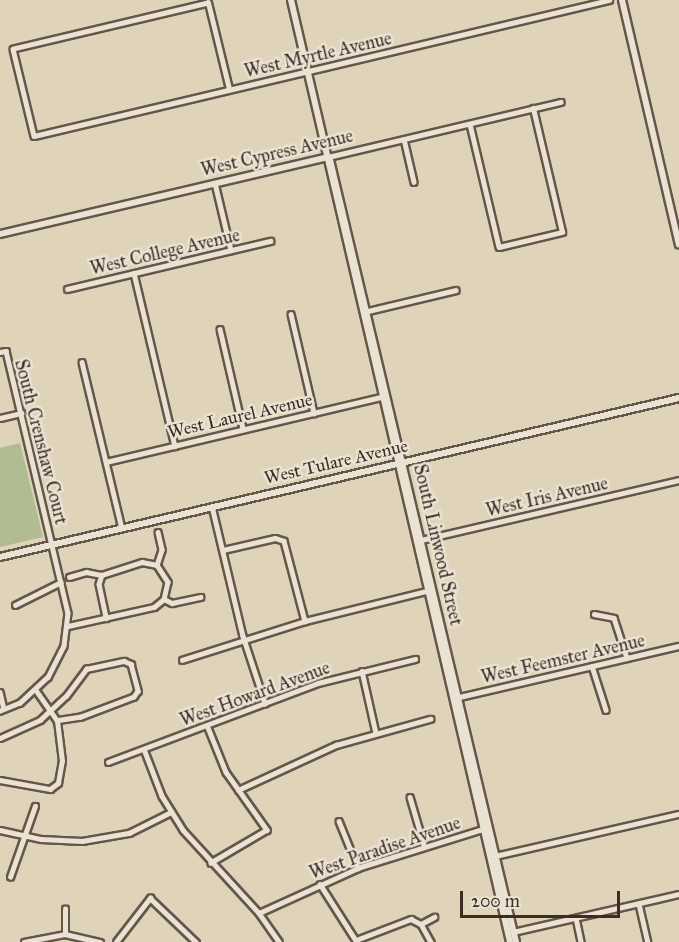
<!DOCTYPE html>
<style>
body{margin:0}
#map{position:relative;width:679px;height:942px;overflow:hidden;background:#dfd3b9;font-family:"IM FELL Great Primer",serif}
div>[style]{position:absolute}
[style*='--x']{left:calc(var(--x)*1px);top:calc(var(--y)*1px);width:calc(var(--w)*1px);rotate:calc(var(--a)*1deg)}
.green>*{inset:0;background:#b1bc90}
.roads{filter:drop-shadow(2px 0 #66564a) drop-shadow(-2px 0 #66564a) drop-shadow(0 2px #66564a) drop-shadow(0 -2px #66564a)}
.street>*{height:4.5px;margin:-2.25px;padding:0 2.25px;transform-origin:2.25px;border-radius:2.25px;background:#eae2d2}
.secondary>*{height:6px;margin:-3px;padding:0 3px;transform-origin:3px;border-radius:3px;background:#eae2d2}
span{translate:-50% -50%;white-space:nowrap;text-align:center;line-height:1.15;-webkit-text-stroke:5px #eae2d2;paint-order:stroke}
.street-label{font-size:18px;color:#3d2c25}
.scale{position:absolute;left:460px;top:891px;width:160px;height:27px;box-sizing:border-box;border:3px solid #3d2c25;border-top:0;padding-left:8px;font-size:18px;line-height:21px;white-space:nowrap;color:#3d2c25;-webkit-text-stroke:4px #eae2d2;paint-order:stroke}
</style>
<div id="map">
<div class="green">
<div style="clip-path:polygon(20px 443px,43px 537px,0 547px,0 448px)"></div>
</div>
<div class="roads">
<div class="street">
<div style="--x:229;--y:89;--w:89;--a:-103.7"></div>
<div style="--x:208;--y:3;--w:200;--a:166.7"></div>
<div style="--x:13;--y:49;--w:89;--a:76.4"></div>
<div style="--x:34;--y:136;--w:591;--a:-13.31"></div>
<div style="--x:470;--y:124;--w:126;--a:76.7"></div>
<div style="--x:499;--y:247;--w:65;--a:-13.4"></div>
<div style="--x:562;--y:232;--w:127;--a:-103.2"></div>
<div style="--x:404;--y:139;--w:44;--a:76.9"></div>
<div style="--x:328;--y:157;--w:239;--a:-13.3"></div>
<div style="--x:215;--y:183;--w:69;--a:76.6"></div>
<div style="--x:134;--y:273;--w:178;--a:76.7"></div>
<div style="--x:67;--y:289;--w:209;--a:-13.3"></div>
<div style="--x:368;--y:311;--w:90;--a:-13.4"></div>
<div style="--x:291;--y:314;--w:102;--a:76.9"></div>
<div style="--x:220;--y:329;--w:103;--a:77"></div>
<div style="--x:0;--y:352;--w:6;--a:-9"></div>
<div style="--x:6;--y:351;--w:269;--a:76.7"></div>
<div style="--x:68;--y:613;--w:33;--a:97"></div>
<div style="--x:64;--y:646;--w:35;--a:117"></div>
<div style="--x:48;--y:677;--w:38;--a:137"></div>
<div style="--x:20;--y:703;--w:22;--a:158"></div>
<div style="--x:82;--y:362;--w:171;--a:76.5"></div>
<div style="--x:0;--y:418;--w:22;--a:-13"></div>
<div style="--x:106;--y:462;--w:283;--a:-13.3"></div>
<div style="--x:212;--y:506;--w:134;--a:76.6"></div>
<div style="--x:243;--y:636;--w:71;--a:71.8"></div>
<div style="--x:158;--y:532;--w:18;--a:77"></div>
<div style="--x:162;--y:550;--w:16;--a:108"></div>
<div style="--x:157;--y:565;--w:20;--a:57"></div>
<div style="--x:168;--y:582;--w:17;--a:103"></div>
<div style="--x:421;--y:540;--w:265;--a:-13.1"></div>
<div style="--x:223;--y:550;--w:53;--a:-13"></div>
<div style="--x:275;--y:538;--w:9;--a:18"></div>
<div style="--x:284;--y:541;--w:83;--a:75.3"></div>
<div style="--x:102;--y:575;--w:9;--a:108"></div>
<div style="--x:99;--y:584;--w:35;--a:78"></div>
<div style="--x:69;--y:577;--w:18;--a:-16"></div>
<div style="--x:86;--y:572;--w:16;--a:11"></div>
<div style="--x:102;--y:575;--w:42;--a:-18"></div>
<div style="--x:142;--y:562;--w:15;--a:11"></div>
<div style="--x:15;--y:605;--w:51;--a:-26.6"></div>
<div style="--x:594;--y:614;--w:20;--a:11"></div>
<div style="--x:614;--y:618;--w:42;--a:72"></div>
<div style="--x:68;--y:626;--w:88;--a:-12.5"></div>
<div style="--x:154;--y:607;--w:13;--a:-39"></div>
<div style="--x:164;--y:599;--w:9;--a:27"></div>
<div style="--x:172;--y:603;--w:29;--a:-12"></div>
<div style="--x:182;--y:660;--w:129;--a:-17.6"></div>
<div style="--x:305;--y:621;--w:125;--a:-13.9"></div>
<div style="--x:592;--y:666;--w:46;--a:72.3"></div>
<div style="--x:362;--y:671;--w:64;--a:77.3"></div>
<div style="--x:0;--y:692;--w:17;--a:77"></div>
<div style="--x:455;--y:698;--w:230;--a:-13.1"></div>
<div style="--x:207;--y:725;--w:51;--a:68"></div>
<div style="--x:226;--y:772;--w:71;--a:54.7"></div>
<div style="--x:267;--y:830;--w:65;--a:149.5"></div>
<div style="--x:0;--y:738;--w:44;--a:-24.2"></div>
<div style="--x:40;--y:720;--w:35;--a:-43"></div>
<div style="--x:66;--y:696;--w:34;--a:-53"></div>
<div style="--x:86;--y:669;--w:39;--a:-12"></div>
<div style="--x:124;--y:661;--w:8;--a:23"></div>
<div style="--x:131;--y:664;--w:28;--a:75"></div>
<div style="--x:138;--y:691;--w:7;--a:124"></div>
<div style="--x:134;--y:697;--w:57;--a:159.3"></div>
<div style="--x:81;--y:717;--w:24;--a:171"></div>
<div style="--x:144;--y:749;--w:50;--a:69"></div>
<div style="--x:162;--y:796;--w:40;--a:58"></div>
<div style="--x:183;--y:830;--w:113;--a:47.5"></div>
<div style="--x:259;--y:913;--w:35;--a:55"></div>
<div style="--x:108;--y:762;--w:224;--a:-20.6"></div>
<div style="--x:318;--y:683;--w:100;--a:-13.9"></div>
<div style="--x:0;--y:780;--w:51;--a:10.2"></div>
<div style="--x:50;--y:789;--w:10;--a:-37"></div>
<div style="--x:58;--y:783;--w:22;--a:-80"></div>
<div style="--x:62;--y:761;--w:40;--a:-97.1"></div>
<div style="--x:57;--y:721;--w:37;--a:-125"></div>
<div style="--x:238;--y:790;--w:108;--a:-24.7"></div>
<div style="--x:336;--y:745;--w:98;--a:-15.5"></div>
<div style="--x:410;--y:797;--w:50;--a:73.7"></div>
<div style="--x:339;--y:821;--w:51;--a:68"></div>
<div style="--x:0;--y:830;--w:42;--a:12.4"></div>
<div style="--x:41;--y:839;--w:41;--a:2.8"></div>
<div style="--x:82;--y:841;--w:48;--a:-9.7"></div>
<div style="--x:129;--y:833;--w:47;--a:-26.6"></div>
<div style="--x:495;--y:856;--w:189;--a:-12.9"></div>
<div style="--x:10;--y:877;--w:75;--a:-70.6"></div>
<div style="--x:320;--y:884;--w:69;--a:57.5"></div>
<div style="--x:639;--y:904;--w:39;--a:77"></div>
<div style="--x:259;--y:913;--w:109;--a:-24.4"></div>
<div style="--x:358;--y:868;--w:134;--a:-17.4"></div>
<div style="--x:576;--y:918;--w:25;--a:78"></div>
<div style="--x:421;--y:924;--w:21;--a:61"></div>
<div style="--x:513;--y:932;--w:170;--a:-12.9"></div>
<div style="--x:65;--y:934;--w:25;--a:-90"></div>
<div style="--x:356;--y:940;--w:59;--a:-20.9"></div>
<div style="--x:411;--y:919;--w:11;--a:27"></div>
<div style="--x:421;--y:924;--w:15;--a:-28"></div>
<div style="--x:24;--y:942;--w:42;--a:-11"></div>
<div style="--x:65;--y:934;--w:36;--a:13"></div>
<div style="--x:116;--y:942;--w:56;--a:-52.3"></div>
<div style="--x:150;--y:898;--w:64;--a:43.7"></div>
</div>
<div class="secondary">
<div style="--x:291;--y:0;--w:967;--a:76.91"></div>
<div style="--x:622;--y:0;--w:251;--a:76.9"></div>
<div style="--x:330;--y:160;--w:804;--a:76.62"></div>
<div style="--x:0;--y:234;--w:337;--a:-13.2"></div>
<div style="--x:0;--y:557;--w:697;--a:-13.18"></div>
</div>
</div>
<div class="street-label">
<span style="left:318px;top:55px;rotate:-13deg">West Myrtle Avenue</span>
<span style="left:277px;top:153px;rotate:-13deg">West Cypress Avenue</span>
<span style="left:165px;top:252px;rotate:-13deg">West College Avenue</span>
<span style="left:240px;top:416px;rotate:-13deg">West Laurel Avenue</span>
<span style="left:41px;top:442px;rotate:76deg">South Crenshaw Court</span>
<span style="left:336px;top:462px;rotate:-13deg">West Tulare Avenue</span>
<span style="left:547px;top:497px;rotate:-13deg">West Iris Avenue</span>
<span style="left:438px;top:545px;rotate:77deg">South Linwood Street</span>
<span style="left:563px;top:659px;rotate:-13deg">West Feemster Avenue</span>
<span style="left:255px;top:694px;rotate:-20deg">West Howard Avenue</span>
<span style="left:385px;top:848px;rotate:-19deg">West Paradise Avenue</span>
</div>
<div class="scale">200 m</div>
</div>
